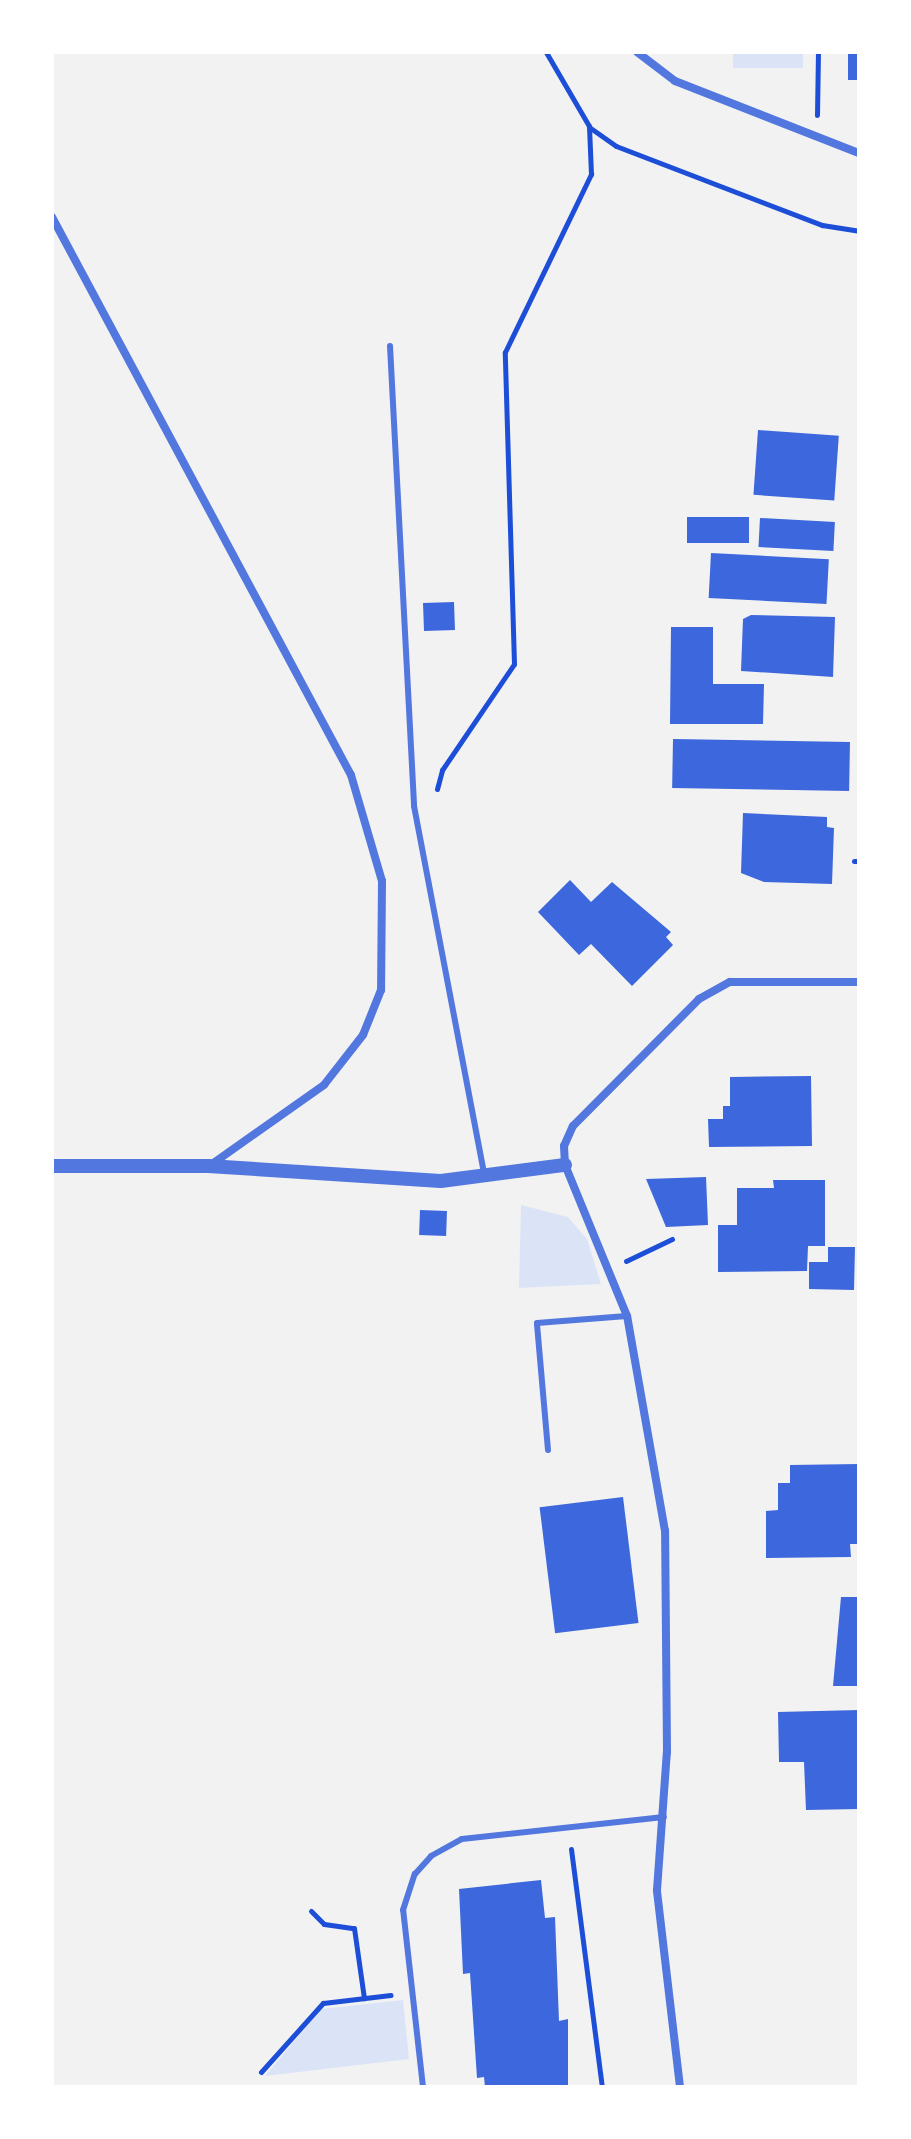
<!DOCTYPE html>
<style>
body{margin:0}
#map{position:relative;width:911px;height:2139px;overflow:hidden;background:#f2f2f2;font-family:Inter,sans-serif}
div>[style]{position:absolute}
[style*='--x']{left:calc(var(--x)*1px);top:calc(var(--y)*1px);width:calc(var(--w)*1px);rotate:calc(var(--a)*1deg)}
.green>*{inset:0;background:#dbe4f7;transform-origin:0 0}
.building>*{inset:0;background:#3d67dc;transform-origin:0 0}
.path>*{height:5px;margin:-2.5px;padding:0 2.5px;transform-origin:2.5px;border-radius:2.5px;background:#1d4ed8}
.service>*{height:6px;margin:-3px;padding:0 3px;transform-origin:3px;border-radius:3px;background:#5277de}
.minor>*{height:8px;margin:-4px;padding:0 4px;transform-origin:4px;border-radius:4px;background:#5277de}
.tertiary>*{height:14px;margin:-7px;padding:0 7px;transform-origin:7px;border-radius:7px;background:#5277de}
span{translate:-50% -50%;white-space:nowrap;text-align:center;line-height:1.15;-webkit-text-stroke:8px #fff;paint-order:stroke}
.frame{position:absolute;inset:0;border:54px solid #fff;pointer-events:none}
</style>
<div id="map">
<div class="green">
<div style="left:733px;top:52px;width:70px;height:16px"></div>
<div style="clip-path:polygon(521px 1205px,568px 1217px,587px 1239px,601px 1284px,519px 1288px)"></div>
<div style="clip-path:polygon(403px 2000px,409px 2059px,265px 2076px,321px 2009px)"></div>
</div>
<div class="building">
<div style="left:848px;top:52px;width:11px;height:28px"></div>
<div style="left:758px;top:430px;width:81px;height:65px;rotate:4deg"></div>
<div style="left:687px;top:517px;width:62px;height:26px"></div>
<div style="left:760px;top:518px;width:75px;height:29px;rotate:3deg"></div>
<div style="left:711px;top:553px;width:118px;height:45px;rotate:3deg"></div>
<div style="left:454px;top:602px;width:28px;height:31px;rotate:88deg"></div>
<div style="clip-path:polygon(751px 615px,835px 617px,833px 677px,741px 671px,743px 619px)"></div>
<div style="clip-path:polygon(671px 627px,713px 627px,713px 684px,764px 684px,763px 724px,670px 724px)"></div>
<div style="left:673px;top:739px;width:177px;height:49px;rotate:1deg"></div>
<div style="clip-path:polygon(743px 813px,827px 817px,827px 827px,834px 828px,832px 884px,764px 882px,741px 873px)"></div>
<div style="clip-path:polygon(570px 880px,591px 902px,612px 882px,671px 932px,666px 937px,673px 945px,632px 986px,591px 944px,579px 955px,538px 912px)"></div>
<div style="clip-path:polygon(811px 1076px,812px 1146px,709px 1147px,708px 1119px,723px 1119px,723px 1106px,730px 1106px,730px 1077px)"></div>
<div style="clip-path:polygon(706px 1177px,708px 1225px,666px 1227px,646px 1179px)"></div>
<div style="clip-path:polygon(773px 1180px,825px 1180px,825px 1246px,808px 1246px,807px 1271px,718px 1272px,718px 1225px,737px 1225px,737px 1188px,774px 1188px)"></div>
<div style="left:420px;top:1210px;width:27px;height:25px;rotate:2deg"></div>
<div style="clip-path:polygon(828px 1247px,855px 1247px,854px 1290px,809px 1289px,809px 1262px,828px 1262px)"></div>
<div style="clip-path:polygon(859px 1464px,859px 1544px,850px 1544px,851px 1557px,766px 1558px,766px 1511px,778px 1510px,778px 1483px,790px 1483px,790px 1465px)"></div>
<div style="left:623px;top:1497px;width:127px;height:84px;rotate:83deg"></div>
<div style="clip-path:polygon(841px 1597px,859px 1597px,859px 1686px,833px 1686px)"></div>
<div style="clip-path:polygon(859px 1710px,859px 1809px,806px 1810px,804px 1762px,779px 1762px,778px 1712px)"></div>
<div style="clip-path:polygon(541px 1880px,545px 1918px,555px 1917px,559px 2021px,568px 2019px,568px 2087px,485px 2087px,484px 2077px,477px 2078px,470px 1973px,463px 1974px,459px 1889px)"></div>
</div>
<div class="path">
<div style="--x:817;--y:115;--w:63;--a:-89.1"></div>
<div style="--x:589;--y:127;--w:33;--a:35"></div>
<div style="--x:616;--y:146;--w:221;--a:21"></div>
<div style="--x:822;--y:225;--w:37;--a:9"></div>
<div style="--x:437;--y:789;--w:20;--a:-75"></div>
<div style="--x:442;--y:770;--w:128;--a:-55.8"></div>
<div style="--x:514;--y:664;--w:312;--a:-91.7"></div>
<div style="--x:505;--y:352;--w:198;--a:-64.2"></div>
<div style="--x:591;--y:174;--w:48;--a:-92.4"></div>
<div style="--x:589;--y:126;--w:86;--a:-120.2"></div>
<div style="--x:854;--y:861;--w:5;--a:0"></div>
<div style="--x:626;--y:1261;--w:51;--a:-25.6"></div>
<div style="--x:571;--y:1849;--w:240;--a:82.6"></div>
<div style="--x:311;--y:1911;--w:18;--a:45"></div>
<div style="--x:324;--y:1924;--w:30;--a:8"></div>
<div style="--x:354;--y:1928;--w:71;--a:81.9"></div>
<div style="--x:261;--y:2072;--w:93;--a:-48.1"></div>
<div style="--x:323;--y:2003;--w:68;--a:-6.7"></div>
</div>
<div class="service">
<div style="--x:390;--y:346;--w:461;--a:87"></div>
<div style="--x:414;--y:806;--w:375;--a:79.2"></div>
<div style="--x:548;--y:1450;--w:127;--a:-95"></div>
<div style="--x:537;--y:1323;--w:90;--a:-4.4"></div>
<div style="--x:423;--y:2087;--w:178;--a:-96.4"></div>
<div style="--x:403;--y:1910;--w:38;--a:-72"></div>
<div style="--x:415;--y:1874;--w:24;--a:-48"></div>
<div style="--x:431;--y:1856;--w:35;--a:-29"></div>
<div style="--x:462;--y:1839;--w:203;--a:-6.2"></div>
</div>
<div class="minor">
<div style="--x:637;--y:52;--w:48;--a:37.3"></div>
<div style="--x:675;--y:81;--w:198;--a:21.4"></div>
<div style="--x:52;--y:217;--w:633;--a:61.82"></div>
<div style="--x:351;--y:775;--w:110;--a:73.7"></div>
<div style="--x:382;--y:881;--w:109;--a:90.5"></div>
<div style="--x:381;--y:990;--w:48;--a:111.8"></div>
<div style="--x:363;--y:1035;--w:63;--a:128"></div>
<div style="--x:324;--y:1085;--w:137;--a:144.8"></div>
<div style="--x:680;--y:2087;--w:198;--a:-96.7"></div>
<div style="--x:657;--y:1890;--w:138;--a:-85.9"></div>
<div style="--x:667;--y:1752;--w:221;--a:-90.5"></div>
<div style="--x:665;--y:1531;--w:218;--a:-100"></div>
<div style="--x:627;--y:1316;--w:163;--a:-112.3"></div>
<div style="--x:565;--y:1165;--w:19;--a:-93"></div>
<div style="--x:564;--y:1146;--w:22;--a:-66"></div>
<div style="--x:573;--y:1126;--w:179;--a:-45.2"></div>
<div style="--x:699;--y:999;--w:35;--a:-29"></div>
<div style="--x:730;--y:982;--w:129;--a:0"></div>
</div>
<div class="tertiary">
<div style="--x:52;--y:1166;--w:156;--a:0"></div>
<div style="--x:208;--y:1166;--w:233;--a:3.7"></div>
<div style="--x:441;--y:1181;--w:125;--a:-7.4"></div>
</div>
<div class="frame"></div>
</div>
